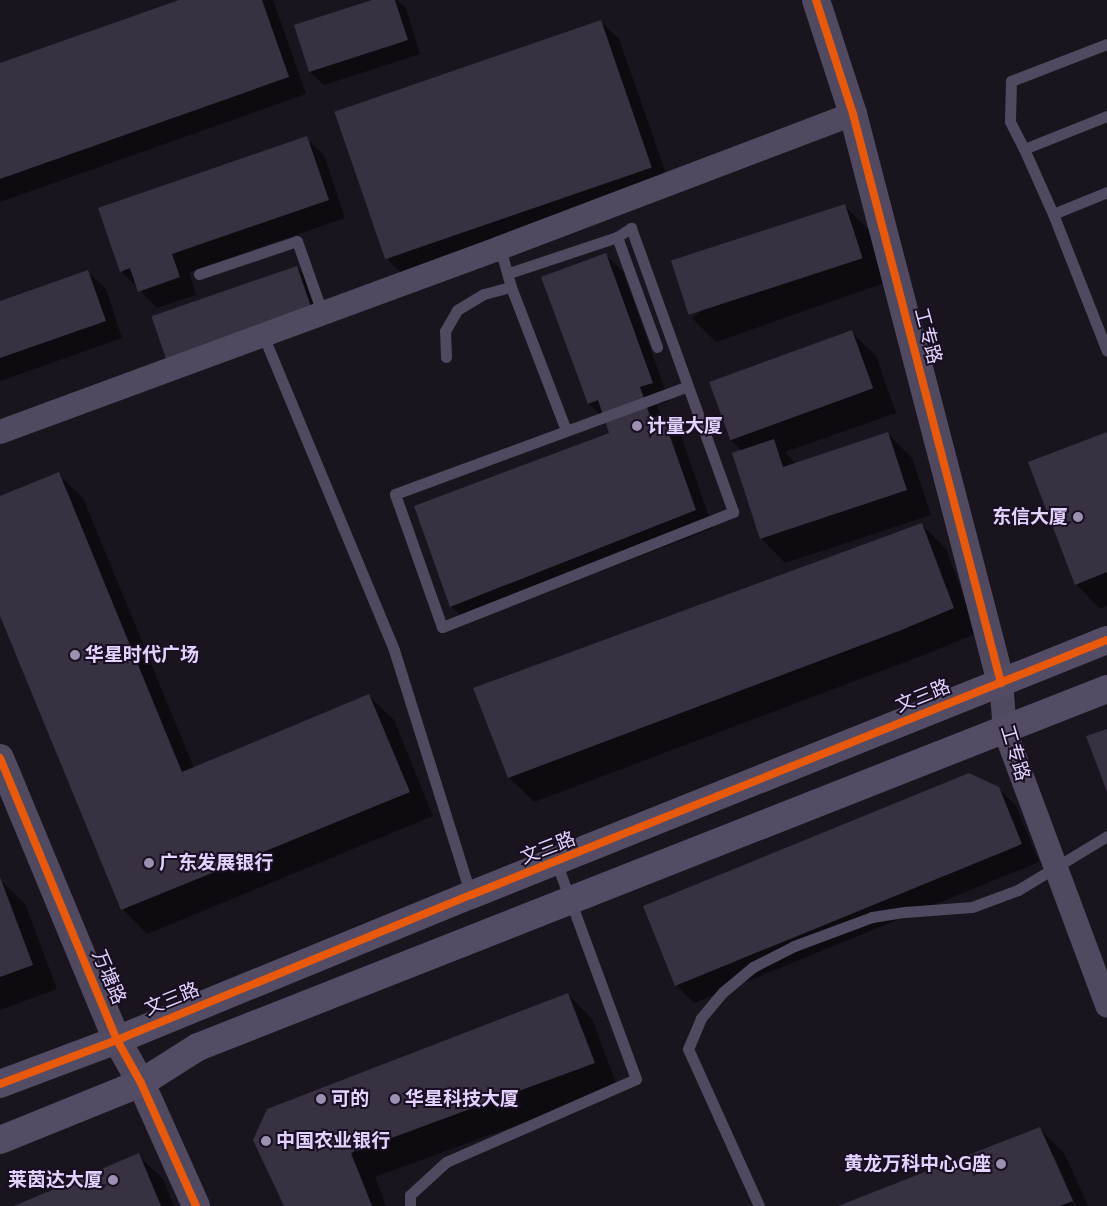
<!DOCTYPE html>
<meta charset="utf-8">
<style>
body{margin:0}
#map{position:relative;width:1107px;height:1206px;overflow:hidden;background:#19141e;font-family:Mulish,"Noto Sans SC",sans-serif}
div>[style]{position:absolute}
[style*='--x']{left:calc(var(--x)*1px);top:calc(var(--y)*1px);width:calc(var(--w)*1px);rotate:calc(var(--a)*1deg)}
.shadow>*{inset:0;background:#0007}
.building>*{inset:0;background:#383141;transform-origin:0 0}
.service>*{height:11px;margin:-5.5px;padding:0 5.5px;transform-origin:5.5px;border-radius:5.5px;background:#50495f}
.minor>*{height:24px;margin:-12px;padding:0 12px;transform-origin:12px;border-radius:12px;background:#50495f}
.tertiary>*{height:28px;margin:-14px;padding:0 14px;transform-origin:14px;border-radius:14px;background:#50495f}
.secondary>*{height:28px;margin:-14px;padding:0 14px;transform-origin:14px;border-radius:14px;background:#544b65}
.cycleway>*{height:8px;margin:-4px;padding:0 4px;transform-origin:4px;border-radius:4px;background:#e8590c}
.dots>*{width:14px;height:14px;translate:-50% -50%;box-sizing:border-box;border:2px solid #180f23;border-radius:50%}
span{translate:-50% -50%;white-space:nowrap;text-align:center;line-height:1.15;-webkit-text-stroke:4px #180f23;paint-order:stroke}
.street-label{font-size:19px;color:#e4d2fe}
.poi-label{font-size:19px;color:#e4d2fe;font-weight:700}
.left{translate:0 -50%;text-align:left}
.right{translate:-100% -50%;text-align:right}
</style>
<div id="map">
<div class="shadow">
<div style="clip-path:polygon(183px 0,273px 0,306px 94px,0 202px,0 64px)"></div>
<div style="clip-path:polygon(376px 0,397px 0,406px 8px,420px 54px,324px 85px,310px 72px,296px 26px)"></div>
<div style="clip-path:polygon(601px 22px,619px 39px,670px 185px,406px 277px,388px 260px)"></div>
<div style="clip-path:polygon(306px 138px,324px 155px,345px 218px,189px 272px,196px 295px,157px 308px,121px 271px)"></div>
<div style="clip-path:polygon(844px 205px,869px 230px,887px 282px,716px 342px,692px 318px)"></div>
<div style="clip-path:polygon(606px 255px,623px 272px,669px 401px,657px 405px,661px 416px,680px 433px,713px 528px,468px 623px,451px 606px,611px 434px,607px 421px,589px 404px,543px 278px)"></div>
<div style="clip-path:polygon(297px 268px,310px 281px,324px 322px,154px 318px)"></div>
<div style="clip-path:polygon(88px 272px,106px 289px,122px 338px,0 381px,0 302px)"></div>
<div style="clip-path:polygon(851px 332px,876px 356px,896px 413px,785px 452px,796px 464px,888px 434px,912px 458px,931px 515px,785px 563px,761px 538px,742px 451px,730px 439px,710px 382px)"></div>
<div style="clip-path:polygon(1107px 434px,1107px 606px,1100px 609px,1076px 584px)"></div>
<div style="clip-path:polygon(58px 474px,83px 498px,194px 768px,369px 696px,394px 720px,433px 816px,147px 934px,123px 909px,0 613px,0 498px)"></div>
<div style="clip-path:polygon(921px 524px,946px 549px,977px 633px,924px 655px,534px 802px,509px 777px)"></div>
<div style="clip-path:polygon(998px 788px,1016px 806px,1039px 862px,694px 1003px,676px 985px)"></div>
<div style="clip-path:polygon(0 880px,25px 904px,57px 989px,0 1010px)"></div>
<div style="clip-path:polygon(568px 994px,592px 1019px,618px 1088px,375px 1177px,386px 1206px,285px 1206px,255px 1140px)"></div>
<div style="clip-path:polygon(1040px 1129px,1064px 1153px,1088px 1206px,1076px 1206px,1054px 1156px,1051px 1156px,1074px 1206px,841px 1206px)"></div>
<div style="clip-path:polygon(138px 1155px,163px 1179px,174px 1206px,17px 1206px)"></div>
</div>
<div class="building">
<div style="clip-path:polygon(179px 0,262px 0,289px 77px,0 179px,0 63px)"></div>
<div style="clip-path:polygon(372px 0,395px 0,408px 40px,309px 72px,294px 25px)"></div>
<div style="left:601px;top:20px;width:156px;height:282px;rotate:71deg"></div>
<div style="clip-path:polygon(307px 136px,329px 200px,172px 254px,180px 277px,138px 292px,130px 268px,120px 272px,98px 208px)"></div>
<div style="left:845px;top:204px;width:57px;height:183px;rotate:72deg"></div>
<div style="clip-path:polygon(606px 253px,653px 383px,640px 387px,651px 419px,662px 414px,696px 510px,450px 607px,414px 506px,609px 433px,598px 400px,588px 404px,541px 277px)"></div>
<div style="left:297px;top:266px;width:46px;height:154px;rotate:71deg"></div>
<div style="clip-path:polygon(88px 270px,106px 321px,0 358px,0 301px)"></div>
<div style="left:852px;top:330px;width:62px;height:152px;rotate:70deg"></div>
<div style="clip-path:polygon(888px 432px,907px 490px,760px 539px,732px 453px,774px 439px,783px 467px)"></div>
<div style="clip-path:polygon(1107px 432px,1107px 572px,1075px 585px,1028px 462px)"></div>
<div style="clip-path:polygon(59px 472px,182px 772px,369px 694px,410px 792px,121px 910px,0 616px,0 496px)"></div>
<div style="clip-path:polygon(922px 523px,954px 608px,899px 631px,508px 778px,473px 688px)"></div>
<div style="clip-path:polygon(1107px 729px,1107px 792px,1086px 736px)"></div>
<div style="clip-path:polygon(969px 773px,999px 787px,1022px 844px,675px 986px,643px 906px)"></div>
<div style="clip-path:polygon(0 877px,33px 965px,0 977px)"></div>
<div style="clip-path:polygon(568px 993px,595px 1063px,351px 1153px,372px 1206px,284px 1206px,253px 1140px,267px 1109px)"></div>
<div style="clip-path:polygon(1040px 1127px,1073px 1201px,1060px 1206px,838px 1206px)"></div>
<div style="clip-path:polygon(139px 1153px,161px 1206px,14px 1206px)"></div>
</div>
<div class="service">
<div style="--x:1024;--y:149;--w:31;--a:-117"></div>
<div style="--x:1010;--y:121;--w:40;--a:-88.6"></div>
<div style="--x:1011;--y:81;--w:103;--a:-21.1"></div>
<div style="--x:1107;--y:192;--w:58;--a:157.8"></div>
<div style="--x:1053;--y:214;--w:147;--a:68.5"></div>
<div style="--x:1053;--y:214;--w:71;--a:-114"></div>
<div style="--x:1024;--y:149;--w:89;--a:-21.7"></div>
<div style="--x:617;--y:237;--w:117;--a:70"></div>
<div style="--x:500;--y:248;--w:41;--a:74.2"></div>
<div style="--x:511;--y:287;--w:153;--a:69"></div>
<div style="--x:509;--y:273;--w:114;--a:-18.4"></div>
<div style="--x:617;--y:237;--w:17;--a:-33"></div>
<div style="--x:631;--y:228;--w:302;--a:70.2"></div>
<div style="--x:733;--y:512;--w:313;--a:158.4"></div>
<div style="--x:442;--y:627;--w:141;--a:-109.5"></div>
<div style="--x:395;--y:494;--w:310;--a:-20.2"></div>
<div style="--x:199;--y:274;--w:103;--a:-18.6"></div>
<div style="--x:297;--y:241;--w:64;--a:70.7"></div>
<div style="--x:318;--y:301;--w:13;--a:61"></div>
<div style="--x:263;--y:335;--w:341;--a:67.4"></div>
<div style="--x:394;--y:650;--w:257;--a:72.6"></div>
<div style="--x:446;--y:357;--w:26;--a:-92"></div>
<div style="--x:445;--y:331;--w:24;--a:-60"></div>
<div style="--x:457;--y:310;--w:31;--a:-31"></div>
<div style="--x:484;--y:294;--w:28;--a:-15"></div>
<div style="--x:410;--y:1206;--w:11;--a:-90"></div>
<div style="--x:410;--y:1195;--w:49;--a:-42.5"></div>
<div style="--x:446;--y:1162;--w:207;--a:-23.6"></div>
<div style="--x:636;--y:1079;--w:231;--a:-110.2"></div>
<div style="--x:759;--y:1206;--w:172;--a:-114.3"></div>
<div style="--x:688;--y:1049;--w:34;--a:-67"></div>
<div style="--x:701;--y:1018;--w:34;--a:-50"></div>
<div style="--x:723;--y:992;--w:39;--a:-40"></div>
<div style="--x:753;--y:967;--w:46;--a:-27.1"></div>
<div style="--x:794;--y:946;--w:83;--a:-20.4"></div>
<div style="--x:872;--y:917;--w:33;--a:-9"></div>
<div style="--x:905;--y:912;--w:67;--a:-4.3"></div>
<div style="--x:972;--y:907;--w:49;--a:-20.3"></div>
<div style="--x:1018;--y:890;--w:104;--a:-31.2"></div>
</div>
<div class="minor">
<div style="--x:0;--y:432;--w:533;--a:-20.2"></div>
<div style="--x:500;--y:248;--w:378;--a:-20.8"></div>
<div style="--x:1001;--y:683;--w:48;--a:85.2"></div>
<div style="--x:1005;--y:731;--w:293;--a:69.6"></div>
</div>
<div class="tertiary">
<div style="--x:816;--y:0;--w:120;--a:72"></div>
<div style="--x:853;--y:114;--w:588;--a:75.42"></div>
<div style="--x:0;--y:758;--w:305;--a:67.5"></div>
<div style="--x:117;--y:1040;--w:49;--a:60.8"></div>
<div style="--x:141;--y:1083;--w:135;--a:65.9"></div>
</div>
<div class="secondary">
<div style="--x:0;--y:1084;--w:125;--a:-20.6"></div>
<div style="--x:117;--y:1040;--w:383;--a:-22.3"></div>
<div style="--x:471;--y:895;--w:685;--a:-21.85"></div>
<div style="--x:0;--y:1140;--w:152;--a:-22"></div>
<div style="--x:141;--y:1083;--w:67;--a:-32.3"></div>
<div style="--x:198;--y:1047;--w:977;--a:-21.5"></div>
</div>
<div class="cycleway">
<div style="--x:816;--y:0;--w:120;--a:72"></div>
<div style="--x:853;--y:114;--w:588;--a:75.42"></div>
<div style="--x:0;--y:758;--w:305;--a:67.5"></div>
<div style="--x:117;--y:1040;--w:49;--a:60.8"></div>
<div style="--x:141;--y:1083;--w:135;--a:65.9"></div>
<div style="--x:0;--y:1084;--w:125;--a:-20.6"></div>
<div style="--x:117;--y:1040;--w:383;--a:-22.3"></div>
<div style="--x:471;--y:895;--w:685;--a:-21.85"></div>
</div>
<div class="dots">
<div style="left:637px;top:426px;background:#9d90b0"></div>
<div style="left:1078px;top:517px;background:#9d90b0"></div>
<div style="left:75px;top:655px;background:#9d90b0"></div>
<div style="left:149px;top:863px;background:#9d90b0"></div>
<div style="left:321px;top:1099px;background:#9d90b0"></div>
<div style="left:395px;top:1099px;background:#9d90b0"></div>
<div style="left:266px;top:1141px;background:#9d90b0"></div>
<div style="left:1001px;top:1164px;background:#9d90b0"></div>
<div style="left:113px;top:1180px;background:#9d90b0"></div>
</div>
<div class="street-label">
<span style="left:928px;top:336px;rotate:75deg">工专路</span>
<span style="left:923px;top:696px;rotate:-22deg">文三路</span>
<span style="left:1015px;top:753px;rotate:73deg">工专路</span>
<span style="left:548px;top:848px;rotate:-21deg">文三路</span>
<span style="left:109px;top:977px;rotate:67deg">万塘路</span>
<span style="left:172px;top:999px;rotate:-22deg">文三路</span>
</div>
<div class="poi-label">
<span class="left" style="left:647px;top:426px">计量大厦</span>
<span class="right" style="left:1068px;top:517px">东信大厦</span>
<span class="left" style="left:85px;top:655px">华星时代广场</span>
<span class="left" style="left:159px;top:863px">广东发展银行</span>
<span class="left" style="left:331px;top:1099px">可的</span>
<span class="left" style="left:405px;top:1099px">华星科技大厦</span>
<span class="left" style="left:276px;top:1141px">中国农业银行</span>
<span class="right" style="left:991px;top:1164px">黄龙万科中心G座</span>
<span class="right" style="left:103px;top:1180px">莱茵达大厦</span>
</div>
</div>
